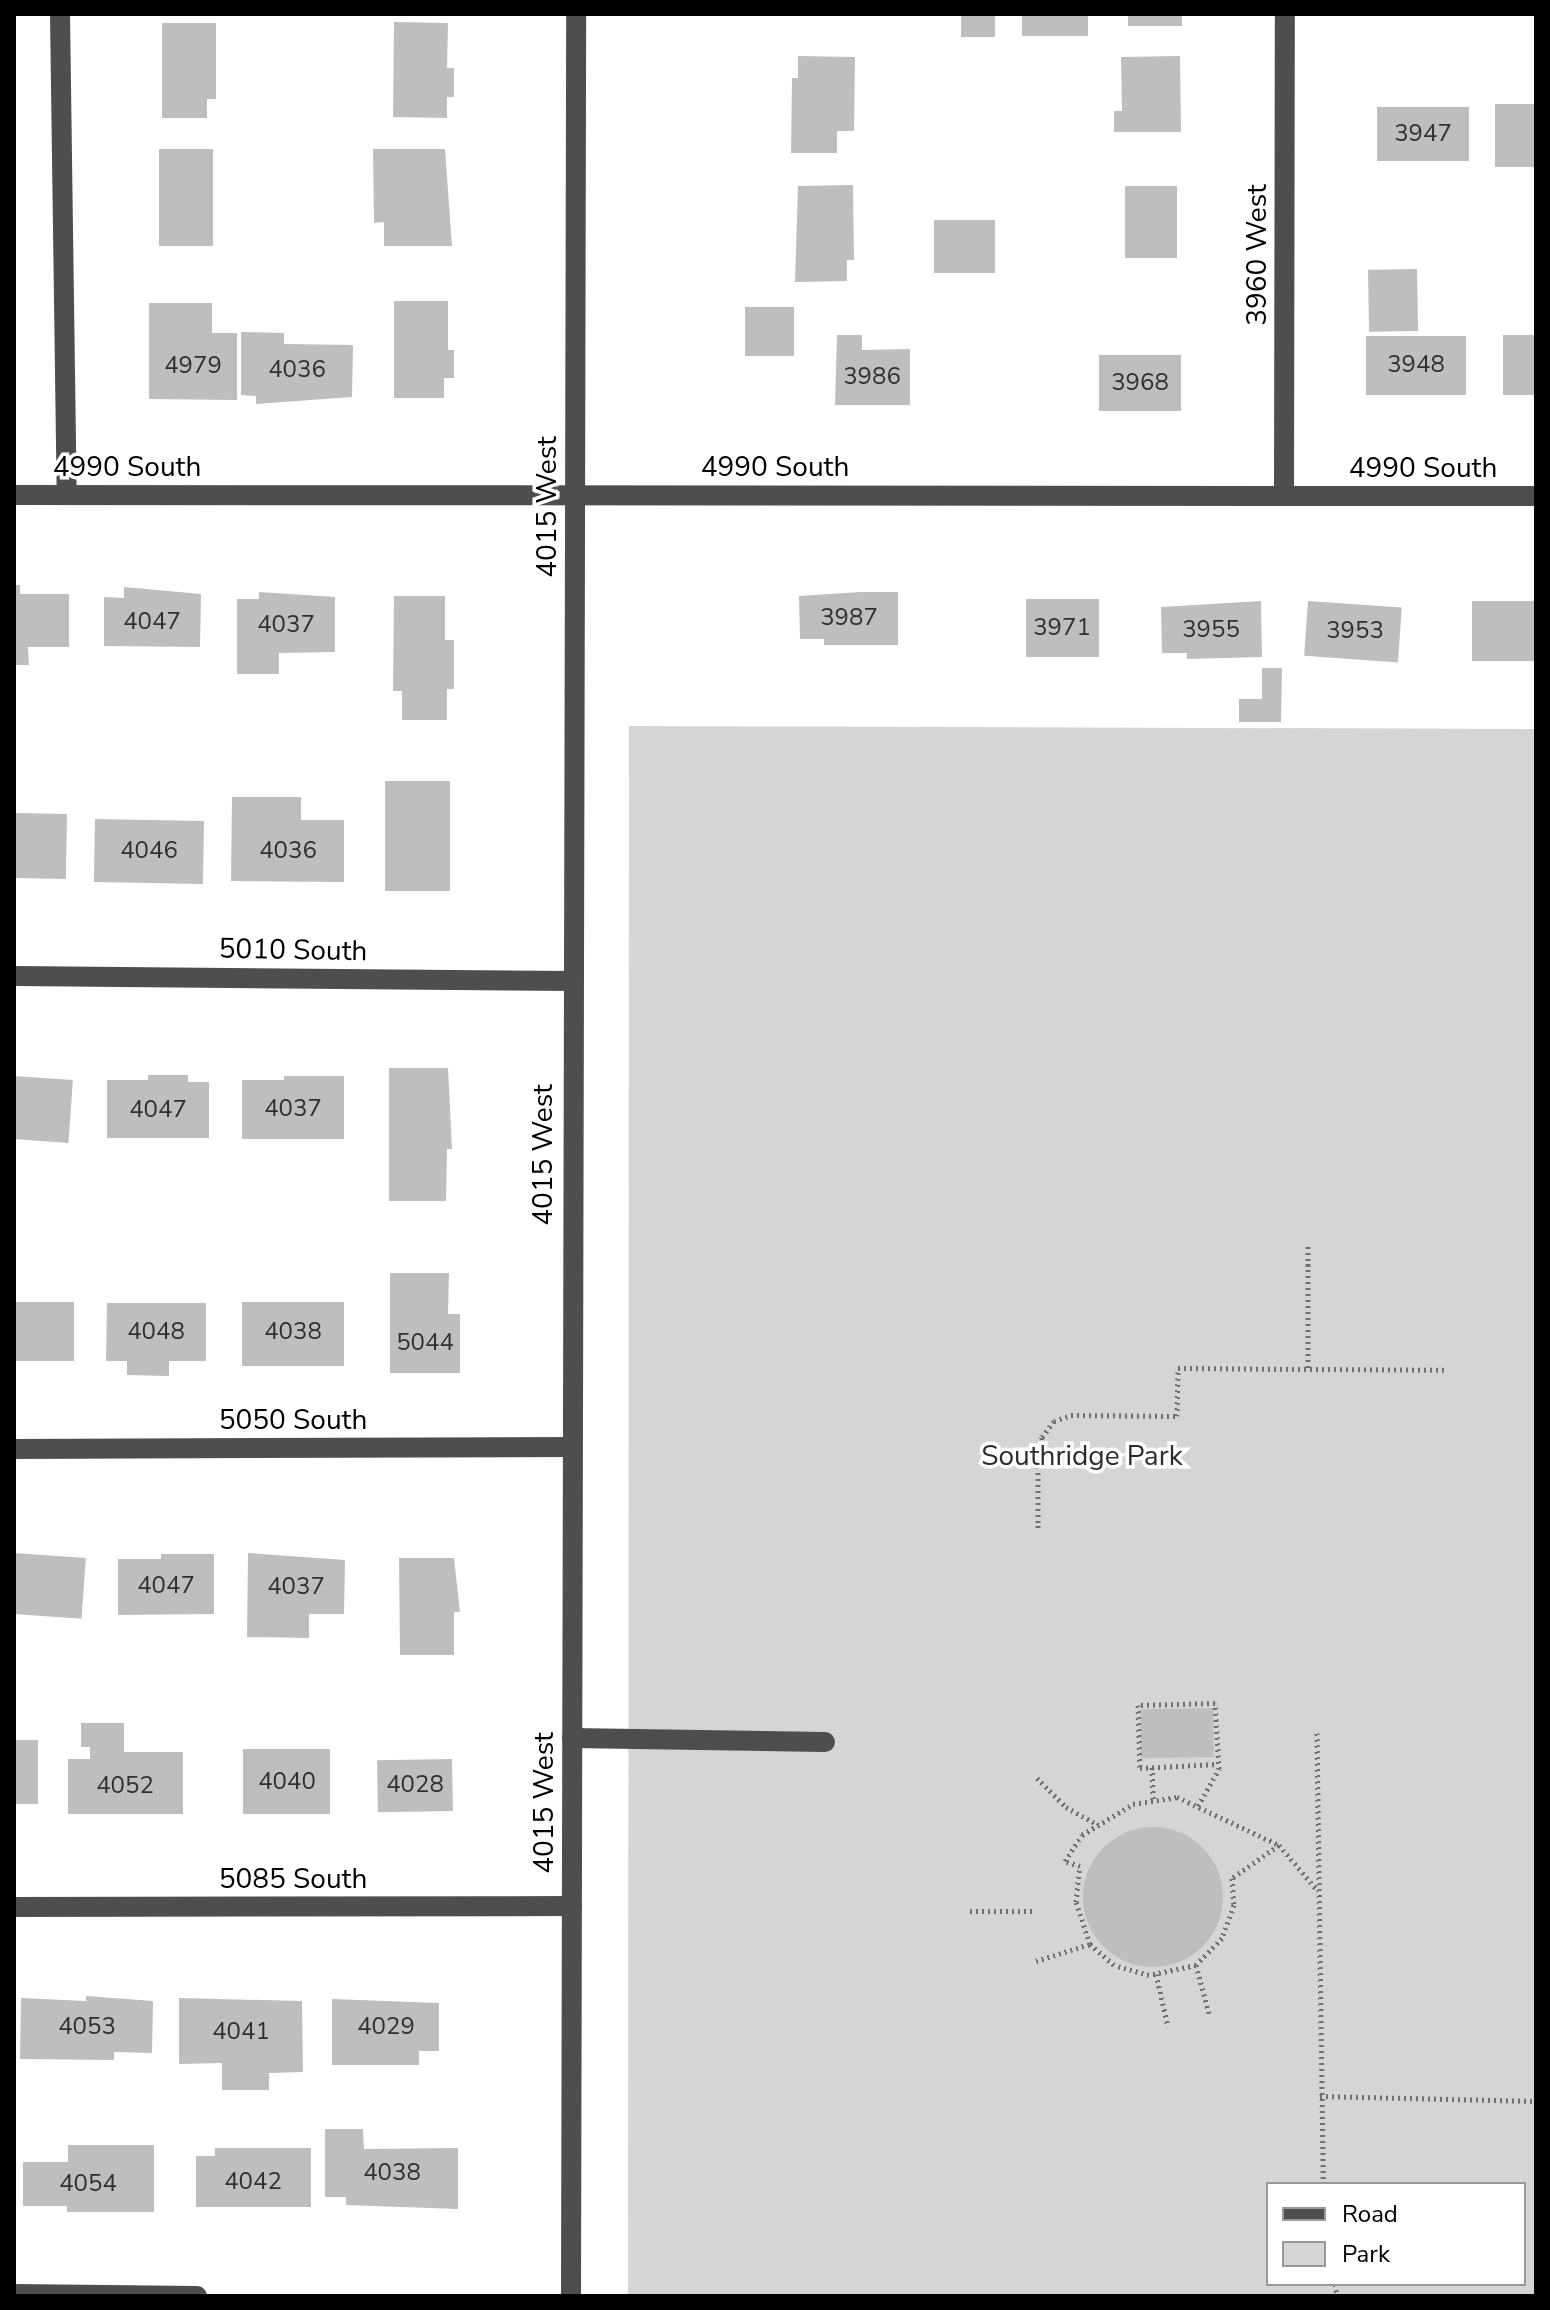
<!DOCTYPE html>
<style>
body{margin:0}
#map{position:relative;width:1550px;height:2310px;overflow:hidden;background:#fff;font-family:"Nunito Sans",sans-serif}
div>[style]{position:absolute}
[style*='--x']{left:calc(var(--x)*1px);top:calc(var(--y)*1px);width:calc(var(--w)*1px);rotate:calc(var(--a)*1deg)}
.green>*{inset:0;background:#d5d5d5}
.building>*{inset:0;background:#bebebe;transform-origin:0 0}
.round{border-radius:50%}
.path>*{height:5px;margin-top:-2.5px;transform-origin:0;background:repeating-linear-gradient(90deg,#707070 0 2px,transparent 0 6px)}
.minor>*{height:20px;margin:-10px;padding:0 10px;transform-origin:10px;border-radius:10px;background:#4e4e4e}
span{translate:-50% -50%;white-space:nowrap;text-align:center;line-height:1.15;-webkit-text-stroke:7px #fff;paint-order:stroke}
.number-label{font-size:24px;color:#303030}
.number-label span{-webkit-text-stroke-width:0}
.street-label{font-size:28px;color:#000}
.park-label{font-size:28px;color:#2c2c2c}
.frame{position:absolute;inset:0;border:16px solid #000;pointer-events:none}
.legend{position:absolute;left:1266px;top:2182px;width:260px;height:104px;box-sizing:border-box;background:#fff;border:2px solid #999;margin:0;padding:10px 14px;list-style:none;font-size:24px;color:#000}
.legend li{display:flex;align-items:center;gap:16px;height:40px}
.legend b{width:40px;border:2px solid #999}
</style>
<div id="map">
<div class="green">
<div style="clip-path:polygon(evenodd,629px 726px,1536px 729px,1536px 2296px,628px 2296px,629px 726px,1268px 2184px,1524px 2184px,1524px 2284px,1268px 2284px,1268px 2184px)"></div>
</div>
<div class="building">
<div style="left:961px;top:14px;width:34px;height:23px"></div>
<div style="left:1022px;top:14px;width:66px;height:22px"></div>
<div style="left:1128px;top:14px;width:54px;height:12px"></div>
<div style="clip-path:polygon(394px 22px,448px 23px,447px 68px,454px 68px,454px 97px,447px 97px,447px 118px,393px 117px)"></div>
<div style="clip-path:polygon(162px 23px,216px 23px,216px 99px,207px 99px,207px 118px,162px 118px)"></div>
<div style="clip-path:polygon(798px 56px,855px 57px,854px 131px,837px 131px,837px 153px,791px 153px,792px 78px,798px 78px)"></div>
<div style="clip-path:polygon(1180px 56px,1181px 132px,1114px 132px,1114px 111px,1122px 111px,1121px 57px)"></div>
<div style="left:1495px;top:104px;width:41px;height:63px"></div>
<div style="left:1377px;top:107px;width:92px;height:54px"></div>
<div style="left:159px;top:149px;width:54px;height:97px"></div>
<div style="clip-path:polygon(373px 149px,445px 149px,452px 246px,384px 246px,384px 222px,374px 223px)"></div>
<div style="clip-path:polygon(853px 185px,854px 260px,847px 260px,847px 281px,795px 282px,798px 186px)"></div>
<div style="left:1125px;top:186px;width:52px;height:72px"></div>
<div style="left:934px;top:220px;width:61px;height:53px"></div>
<div style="left:1417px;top:269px;width:62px;height:49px;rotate:89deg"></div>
<div style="clip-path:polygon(394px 301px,448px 301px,448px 350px,454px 350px,454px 378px,444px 378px,444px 398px,394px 398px)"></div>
<div style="clip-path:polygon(149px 303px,212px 303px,212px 333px,237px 333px,237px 400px,149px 399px)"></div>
<div style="left:745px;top:307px;width:49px;height:49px"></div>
<div style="clip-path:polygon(241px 332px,284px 333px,284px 344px,353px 345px,352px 397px,256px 404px,256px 396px,241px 395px)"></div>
<div style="clip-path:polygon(837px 335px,862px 335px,862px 350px,910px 349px,910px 405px,835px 405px)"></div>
<div style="left:1503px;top:335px;width:33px;height:60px"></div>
<div style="left:1366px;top:336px;width:100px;height:59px"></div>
<div style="left:1099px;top:355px;width:82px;height:56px"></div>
<div style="clip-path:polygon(14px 585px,20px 585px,20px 594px,69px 594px,69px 647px,28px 647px,29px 665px,14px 665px)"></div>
<div style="clip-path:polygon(124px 587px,201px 594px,200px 647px,104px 646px,104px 597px,124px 598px)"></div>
<div style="clip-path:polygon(259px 592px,335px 597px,335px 652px,279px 653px,279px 674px,237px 674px,237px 599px,259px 599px)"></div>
<div style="clip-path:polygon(860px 592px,898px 592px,898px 645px,824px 645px,824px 639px,800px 639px,799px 596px)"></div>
<div style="clip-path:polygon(394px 596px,445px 596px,445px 640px,454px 640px,454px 689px,447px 689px,447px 720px,402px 720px,402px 691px,393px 691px)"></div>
<div style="left:1026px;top:599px;width:73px;height:58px"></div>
<div style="clip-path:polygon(1261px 601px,1262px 657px,1187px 659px,1187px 653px,1162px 653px,1161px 607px)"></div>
<div style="left:1308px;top:601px;width:94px;height:55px;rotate:4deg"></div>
<div style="left:1472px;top:601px;width:64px;height:60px"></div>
<div style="clip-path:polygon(1262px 668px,1282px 668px,1281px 722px,1239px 722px,1239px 699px,1262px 699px)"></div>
<div style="left:385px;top:781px;width:65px;height:110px"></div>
<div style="clip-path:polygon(232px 797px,301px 797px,301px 820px,344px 820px,344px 882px,231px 881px)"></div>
<div style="left:14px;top:813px;width:53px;height:65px;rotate:1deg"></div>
<div style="left:95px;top:819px;width:109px;height:63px;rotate:1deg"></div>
<div style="clip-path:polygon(389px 1068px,448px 1068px,452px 1149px,447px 1149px,446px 1201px,389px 1201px)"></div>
<div style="clip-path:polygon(148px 1075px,188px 1075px,188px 1082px,209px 1082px,209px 1138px,107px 1138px,107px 1080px,148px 1080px)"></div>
<div style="left:14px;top:1076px;width:59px;height:63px;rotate:4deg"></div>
<div style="clip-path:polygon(284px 1076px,344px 1076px,344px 1139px,242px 1139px,242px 1080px,284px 1080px)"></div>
<div style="clip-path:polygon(390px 1273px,449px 1273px,448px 1314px,460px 1314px,460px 1373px,390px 1373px)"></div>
<div style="left:14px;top:1302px;width:60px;height:59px"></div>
<div style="left:242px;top:1302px;width:102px;height:64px"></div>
<div style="clip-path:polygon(107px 1303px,206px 1303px,206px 1361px,169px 1361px,169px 1376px,127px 1375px,127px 1361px,106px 1361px)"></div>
<div style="left:14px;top:1553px;width:72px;height:61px;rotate:4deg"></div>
<div style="clip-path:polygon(248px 1553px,345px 1560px,344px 1614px,309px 1614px,309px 1638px,247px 1637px)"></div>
<div style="clip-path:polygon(161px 1554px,214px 1554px,214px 1614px,118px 1615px,118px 1559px,161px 1559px)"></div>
<div style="clip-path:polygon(399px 1558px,454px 1558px,460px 1612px,454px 1612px,454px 1655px,400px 1655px)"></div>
<div style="left:1213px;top:1708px;width:49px;height:73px;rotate:89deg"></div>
<div style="clip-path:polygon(81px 1723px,124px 1723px,124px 1752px,183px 1752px,183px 1814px,68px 1814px,68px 1759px,90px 1759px,90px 1747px,81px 1747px)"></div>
<div style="left:14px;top:1740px;width:24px;height:64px"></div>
<div style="left:243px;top:1749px;width:87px;height:65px"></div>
<div style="left:452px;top:1759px;width:52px;height:75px;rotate:89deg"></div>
<div class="round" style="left:1083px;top:1827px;width:140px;height:140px"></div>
<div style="clip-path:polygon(86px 1996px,153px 2001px,152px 2053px,114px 2052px,114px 2060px,20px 2059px,21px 1998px,86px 2001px)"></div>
<div style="clip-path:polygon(179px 1998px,302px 2001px,303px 2072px,269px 2073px,269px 2090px,222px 2090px,222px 2063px,179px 2064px)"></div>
<div style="clip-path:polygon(332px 1999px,439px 2003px,439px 2051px,419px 2051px,419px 2065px,332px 2065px)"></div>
<div style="clip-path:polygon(325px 2129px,363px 2129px,364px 2149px,458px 2148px,458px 2209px,346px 2205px,346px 2197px,325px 2197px)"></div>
<div style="clip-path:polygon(68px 2145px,154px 2145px,154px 2212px,67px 2212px,67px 2206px,23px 2206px,23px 2162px,68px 2162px)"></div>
<div style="clip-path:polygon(215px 2148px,311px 2148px,311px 2207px,196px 2207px,196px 2156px,215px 2156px)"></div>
</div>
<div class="path">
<div style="--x:1308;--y:1246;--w:122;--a:90"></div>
<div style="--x:1038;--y:1528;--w:71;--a:-90"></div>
<div style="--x:1038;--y:1457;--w:20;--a:-79"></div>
<div style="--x:1042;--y:1437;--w:20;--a:-53"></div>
<div style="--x:1054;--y:1421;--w:18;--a:-19"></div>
<div style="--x:1071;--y:1415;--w:106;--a:0.5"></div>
<div style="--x:1177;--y:1416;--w:48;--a:-88.8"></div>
<div style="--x:1178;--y:1368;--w:268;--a:0.4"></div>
<div style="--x:1317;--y:1733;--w:451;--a:89.2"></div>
<div style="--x:1152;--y:1767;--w:34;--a:88"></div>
<div style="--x:1037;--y:1778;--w:41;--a:45"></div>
<div style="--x:1066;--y:1807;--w:37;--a:29"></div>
<div style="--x:1198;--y:1806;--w:43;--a:-60.4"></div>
<div style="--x:1219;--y:1769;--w:66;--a:-93.5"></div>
<div style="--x:1215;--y:1703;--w:77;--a:178.5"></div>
<div style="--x:1138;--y:1705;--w:63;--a:88.2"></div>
<div style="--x:1140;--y:1768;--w:78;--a:-2.9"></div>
<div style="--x:1279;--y:1845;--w:57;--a:144.9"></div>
<div style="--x:1232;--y:1878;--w:27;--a:86"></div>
<div style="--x:1234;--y:1905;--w:35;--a:110"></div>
<div style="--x:1222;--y:1938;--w:37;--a:134"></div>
<div style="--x:1196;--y:1965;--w:48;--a:168"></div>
<div style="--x:1149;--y:1975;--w:36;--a:-164"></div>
<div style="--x:1114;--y:1965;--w:32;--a:-139"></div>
<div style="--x:1090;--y:1944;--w:44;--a:-108.4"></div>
<div style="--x:1076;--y:1902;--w:36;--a:-84"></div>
<div style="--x:1080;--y:1866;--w:16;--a:-162"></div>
<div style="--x:1065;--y:1861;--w:31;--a:-57"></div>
<div style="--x:1082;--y:1835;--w:60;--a:-31.3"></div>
<div style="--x:1133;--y:1804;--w:45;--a:-9"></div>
<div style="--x:1177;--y:1797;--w:113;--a:25.2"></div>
<div style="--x:1279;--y:1845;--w:60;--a:49.7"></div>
<div style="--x:970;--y:1911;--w:66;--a:0"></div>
<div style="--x:1036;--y:1961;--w:57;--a:-17.5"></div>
<div style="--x:1196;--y:1965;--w:54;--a:74.9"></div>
<div style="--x:1156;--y:1974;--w:54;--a:77.2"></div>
<div style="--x:1320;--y:2096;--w:216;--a:1.3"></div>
<div style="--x:1335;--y:2284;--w:12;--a:81"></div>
</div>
<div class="minor">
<div style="--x:60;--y:14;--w:481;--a:89.2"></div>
<div style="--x:14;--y:495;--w:1522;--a:0.04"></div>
<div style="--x:1284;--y:496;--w:482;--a:-89.9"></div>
<div style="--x:14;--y:976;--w:557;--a:0.51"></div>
<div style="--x:14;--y:1449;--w:558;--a:-0.21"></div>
<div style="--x:572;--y:1738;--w:253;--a:0.9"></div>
<div style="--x:14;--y:1907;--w:558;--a:-0.1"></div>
<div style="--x:14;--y:2294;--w:183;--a:0.6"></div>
<div style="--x:571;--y:2296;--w:2282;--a:-89.87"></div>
</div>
<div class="number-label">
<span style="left:1423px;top:134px">3947</span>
<span style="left:1416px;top:365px">3948</span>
<span style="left:193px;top:366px">4979</span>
<span style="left:297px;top:370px">4036</span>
<span style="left:872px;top:377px">3986</span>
<span style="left:1140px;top:383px">3968</span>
<span style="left:849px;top:618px">3987</span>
<span style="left:152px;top:622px">4047</span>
<span style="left:286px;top:625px">4037</span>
<span style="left:1062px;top:628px">3971</span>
<span style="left:1211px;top:630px">3955</span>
<span style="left:1355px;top:631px">3953</span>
<span style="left:149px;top:851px">4046</span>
<span style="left:288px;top:851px">4036</span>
<span style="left:293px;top:1109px">4037</span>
<span style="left:158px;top:1110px">4047</span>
<span style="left:156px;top:1332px">4048</span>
<span style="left:293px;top:1332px">4038</span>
<span style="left:425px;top:1343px">5044</span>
<span style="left:166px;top:1586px">4047</span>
<span style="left:296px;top:1587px">4037</span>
<span style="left:287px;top:1782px">4040</span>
<span style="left:415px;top:1785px">4028</span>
<span style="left:125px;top:1786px">4052</span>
<span style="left:87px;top:2027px">4053</span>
<span style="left:386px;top:2027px">4029</span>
<span style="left:241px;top:2032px">4041</span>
<span style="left:392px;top:2173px">4038</span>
<span style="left:253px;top:2182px">4042</span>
<span style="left:88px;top:2184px">4054</span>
</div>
<div class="street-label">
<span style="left:1257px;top:255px;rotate:-90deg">3960 West</span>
<span style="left:127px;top:467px">4990 South</span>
<span style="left:775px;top:467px">4990 South</span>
<span style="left:1423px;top:468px">4990 South</span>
<span style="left:547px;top:507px;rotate:-90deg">4015 West</span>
<span style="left:293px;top:950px;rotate:1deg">5010 South</span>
<span style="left:543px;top:1155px;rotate:-90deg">4015 West</span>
<span style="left:293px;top:1420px">5050 South</span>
<span style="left:544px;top:1803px;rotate:-90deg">4015 West</span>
<span style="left:293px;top:1879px">5085 South</span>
</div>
<div class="park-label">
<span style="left:1082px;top:1456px">Southridge Park</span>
</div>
<div class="frame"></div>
<ul class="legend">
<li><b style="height:10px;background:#4e4e4e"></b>Road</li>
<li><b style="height:22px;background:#d5d5d5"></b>Park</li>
</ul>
</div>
